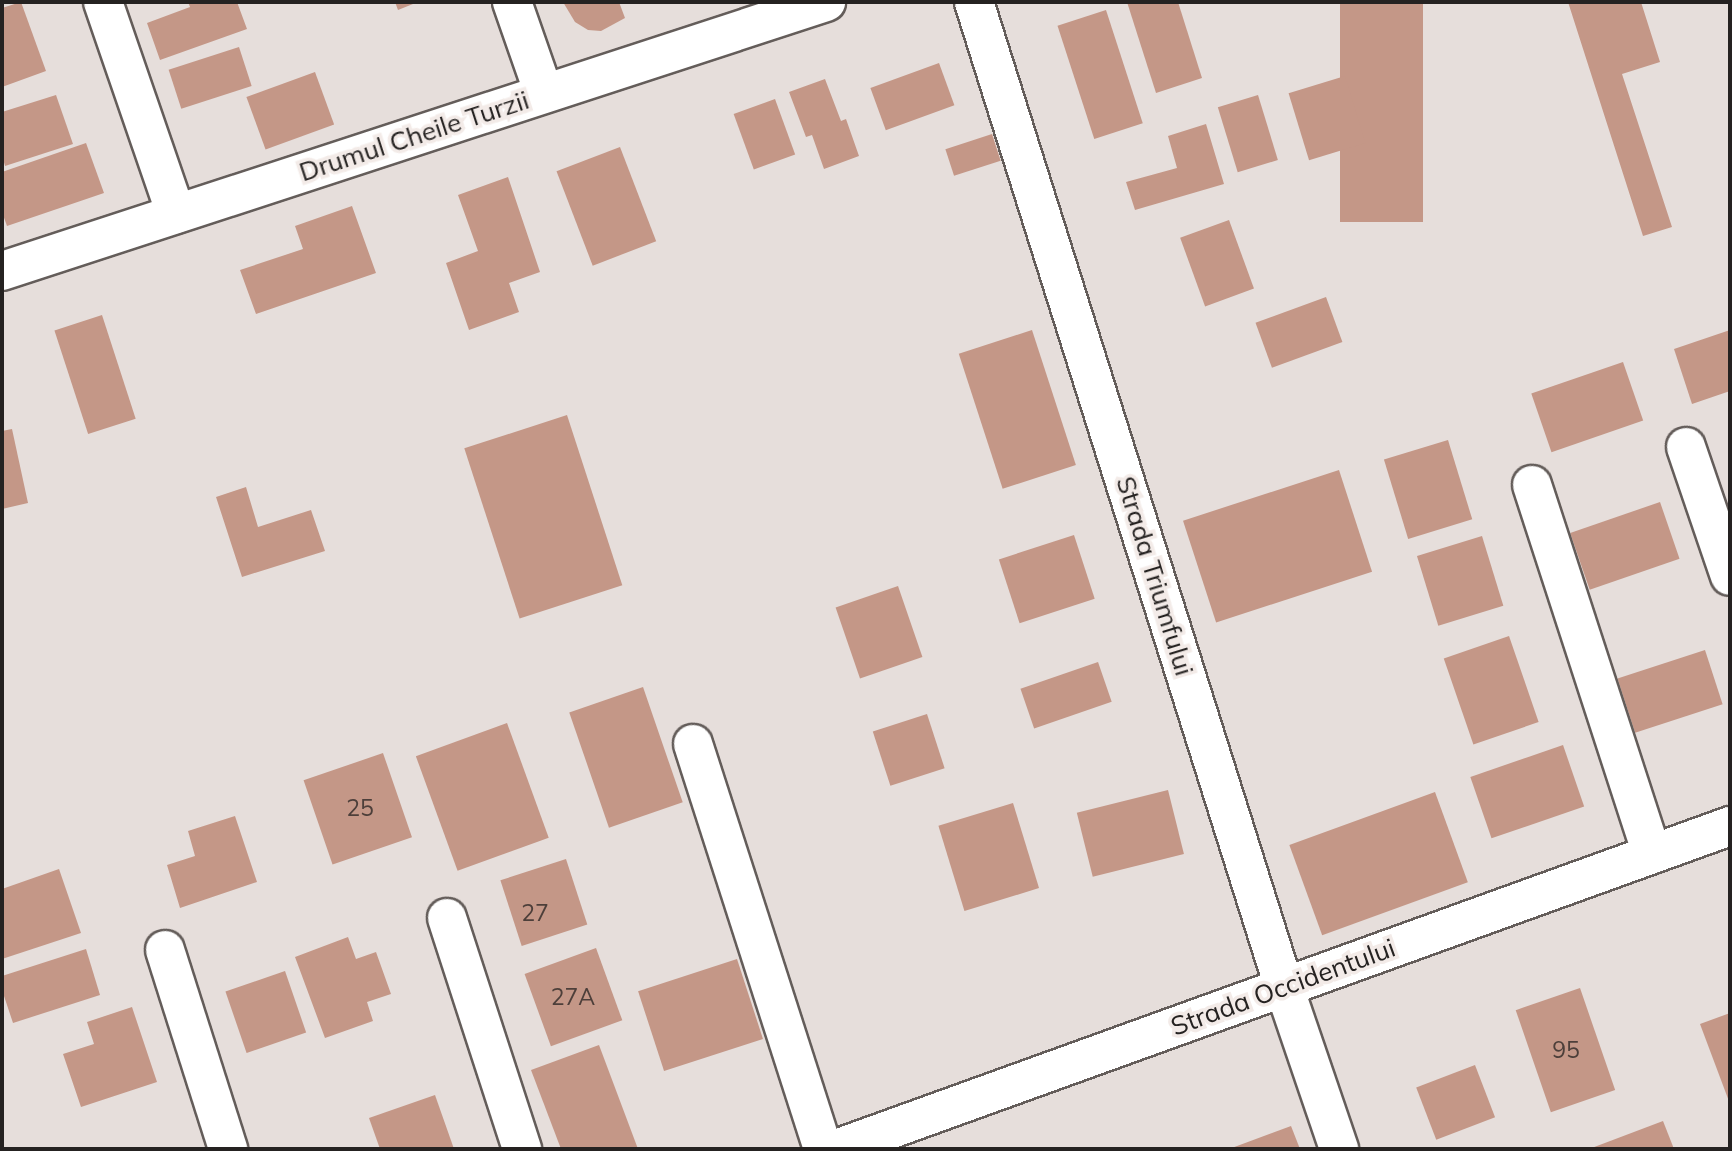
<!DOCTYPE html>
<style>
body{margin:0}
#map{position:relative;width:1732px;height:1151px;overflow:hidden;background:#e6dedb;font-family:Mulish,sans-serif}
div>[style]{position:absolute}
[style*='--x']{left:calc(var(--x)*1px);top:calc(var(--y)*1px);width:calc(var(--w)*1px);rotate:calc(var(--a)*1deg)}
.building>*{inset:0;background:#c49787;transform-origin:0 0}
.roads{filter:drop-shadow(2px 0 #645d5a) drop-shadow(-2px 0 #645d5a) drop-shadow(0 2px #645d5a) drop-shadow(0 -2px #645d5a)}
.minor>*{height:38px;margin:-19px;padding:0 19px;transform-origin:19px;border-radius:19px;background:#fff}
.tertiary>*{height:38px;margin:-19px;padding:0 19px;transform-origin:19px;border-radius:19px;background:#fff}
span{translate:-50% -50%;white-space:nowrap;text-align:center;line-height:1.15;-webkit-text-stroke:7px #f3ebe8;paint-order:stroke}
.number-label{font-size:23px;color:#4d3f3a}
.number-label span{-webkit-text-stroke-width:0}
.street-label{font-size:26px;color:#252221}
.frame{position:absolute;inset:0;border:4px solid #252221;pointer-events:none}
</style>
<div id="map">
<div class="building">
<div style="clip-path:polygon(21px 2px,46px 71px,2px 87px,2px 8px)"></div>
<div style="clip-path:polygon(188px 2px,237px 2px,247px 29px,160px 60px,147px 23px,190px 7px)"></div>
<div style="clip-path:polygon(395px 2px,418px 2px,398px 10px)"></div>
<div style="clip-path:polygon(563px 2px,619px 2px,625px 18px,601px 31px,588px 30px,575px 22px)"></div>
<div style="clip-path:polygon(1127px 2px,1178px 2px,1202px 78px,1156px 93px)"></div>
<div style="left:1340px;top:2px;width:83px;height:220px"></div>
<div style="clip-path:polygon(1568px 2px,1641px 2px,1660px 62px,1622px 74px,1672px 227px,1643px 236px)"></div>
<div style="left:1106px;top:10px;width:119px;height:51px;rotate:72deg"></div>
<div style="left:239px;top:47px;width:41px;height:74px;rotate:72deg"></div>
<div style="left:939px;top:63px;width:45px;height:73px;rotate:70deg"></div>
<div style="left:315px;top:72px;width:56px;height:73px;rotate:70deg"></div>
<div style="left:1345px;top:76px;width:70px;height:59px;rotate:73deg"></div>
<div style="clip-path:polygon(825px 79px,841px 121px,846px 119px,859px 156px,824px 169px,812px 135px,806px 137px,789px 92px)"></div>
<div style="clip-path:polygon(56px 95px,73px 144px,5px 166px,2px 155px,2px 112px)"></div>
<div style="left:1258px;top:95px;width:68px;height:42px;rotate:73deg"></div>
<div style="left:775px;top:99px;width:59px;height:44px;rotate:70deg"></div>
<div style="clip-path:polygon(1206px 124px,1224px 184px,1135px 210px,1126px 182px,1177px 168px,1168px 136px)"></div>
<div style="left:992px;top:134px;width:28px;height:49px;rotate:72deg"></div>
<div style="clip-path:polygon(86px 143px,104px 193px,7px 226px,2px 212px,2px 172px)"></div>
<div style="left:620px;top:147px;width:101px;height:68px;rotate:69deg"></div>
<div style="clip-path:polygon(508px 177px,540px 272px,509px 283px,519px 312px,469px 330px,446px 263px,478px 251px,458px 195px)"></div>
<div style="clip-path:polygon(352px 206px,376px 273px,256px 314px,240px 270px,303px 249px,295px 226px)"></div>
<div style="left:1229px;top:220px;width:73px;height:52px;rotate:70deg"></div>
<div style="left:1326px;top:297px;width:48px;height:75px;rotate:70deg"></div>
<div style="left:102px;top:315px;width:109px;height:50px;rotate:72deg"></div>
<div style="left:1032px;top:330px;width:142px;height:77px;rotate:72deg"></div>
<div style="clip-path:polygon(1730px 330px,1730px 391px,1692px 404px,1674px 349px)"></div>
<div style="left:1623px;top:362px;width:62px;height:97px;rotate:71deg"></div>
<div style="left:567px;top:415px;width:179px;height:108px;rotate:72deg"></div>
<div style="clip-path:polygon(12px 429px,28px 503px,2px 509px,2px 431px)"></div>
<div style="left:1448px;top:440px;width:83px;height:67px;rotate:73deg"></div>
<div style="left:1339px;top:470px;width:107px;height:164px;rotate:72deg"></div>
<div style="clip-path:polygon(246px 487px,258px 527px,311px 510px,325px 551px,242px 577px,216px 497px)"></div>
<div style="left:1660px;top:502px;width:60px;height:95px;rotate:71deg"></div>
<div style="left:1074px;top:535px;width:67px;height:79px;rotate:72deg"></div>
<div style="left:1482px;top:536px;width:73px;height:68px;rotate:73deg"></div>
<div style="left:898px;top:586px;width:75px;height:66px;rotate:71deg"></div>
<div style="left:1509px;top:636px;width:91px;height:69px;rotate:71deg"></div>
<div style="left:1705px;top:650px;width:57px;height:92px;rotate:72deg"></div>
<div style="left:1098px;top:662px;width:42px;height:82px;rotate:71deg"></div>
<div style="left:643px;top:687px;width:122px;height:78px;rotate:71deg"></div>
<div style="left:927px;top:714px;width:57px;height:57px;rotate:72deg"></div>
<div style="left:507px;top:723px;width:122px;height:97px;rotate:70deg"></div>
<div style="left:1563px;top:745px;width:65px;height:98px;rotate:71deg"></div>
<div style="left:383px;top:753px;width:89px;height:84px;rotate:71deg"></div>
<div style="left:1168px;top:790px;width:66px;height:94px;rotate:76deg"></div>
<div style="left:1435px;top:792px;width:96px;height:155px;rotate:70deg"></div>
<div style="left:1013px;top:803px;width:89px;height:78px;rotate:73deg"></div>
<div style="clip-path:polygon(235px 816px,257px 882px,180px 908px,167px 865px,195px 856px,188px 831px)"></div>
<div style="left:566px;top:859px;width:69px;height:69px;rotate:72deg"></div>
<div style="clip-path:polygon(59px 869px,81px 933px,2px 959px,2px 889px)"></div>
<div style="clip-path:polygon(348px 937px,356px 959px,376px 952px,391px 994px,367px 1002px,373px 1021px,325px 1038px,295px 957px)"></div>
<div style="left:596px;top:948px;width:77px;height:76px;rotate:70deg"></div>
<div style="clip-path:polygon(86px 949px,100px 995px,13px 1023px,2px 990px,2px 976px)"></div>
<div style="left:737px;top:959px;width:84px;height:104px;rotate:72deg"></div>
<div style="left:285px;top:971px;width:65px;height:63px;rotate:71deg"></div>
<div style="left:1580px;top:988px;width:108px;height:68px;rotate:71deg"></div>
<div style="clip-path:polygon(132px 1007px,157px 1082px,81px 1107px,63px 1054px,94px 1044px,87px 1022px)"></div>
<div style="clip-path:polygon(1730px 1013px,1730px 1104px,1700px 1024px)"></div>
<div style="clip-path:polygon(599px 1045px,638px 1149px,561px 1149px,531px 1070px)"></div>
<div style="left:1475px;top:1065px;width:56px;height:63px;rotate:69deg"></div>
<div style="clip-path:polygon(435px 1095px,454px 1149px,380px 1149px,369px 1118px)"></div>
<div style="clip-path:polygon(1663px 1121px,1674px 1149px,1589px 1149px)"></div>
<div style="clip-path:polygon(1291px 1126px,1300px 1149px,1229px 1149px)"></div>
</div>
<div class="roads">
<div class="minor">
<div style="--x:103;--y:2;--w:224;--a:71"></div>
<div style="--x:512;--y:2;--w:97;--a:70.8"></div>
<div style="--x:974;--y:2;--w:1033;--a:72.53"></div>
<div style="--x:1284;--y:987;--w:171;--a:71.2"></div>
<div style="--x:1686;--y:447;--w:136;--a:71.2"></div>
<div style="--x:1532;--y:485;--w:388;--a:72"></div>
<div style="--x:693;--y:744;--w:425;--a:72.2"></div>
<div style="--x:447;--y:918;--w:243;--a:72"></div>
<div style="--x:165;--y:950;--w:209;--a:72.4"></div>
<div style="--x:836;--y:1149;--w:951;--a:-19.86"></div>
</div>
<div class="tertiary">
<div style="--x:2;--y:271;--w:867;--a:-18.08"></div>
</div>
</div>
<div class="number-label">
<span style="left:360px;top:808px">25</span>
<span style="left:535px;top:913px">27</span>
<span style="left:573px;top:997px">27A</span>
<span style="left:1566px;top:1050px">95</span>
</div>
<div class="street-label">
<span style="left:414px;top:136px;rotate:-18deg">Drumul Cheile Turzii</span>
<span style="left:1155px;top:576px;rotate:73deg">Strada Triumfului</span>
<span style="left:1283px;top:987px;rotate:-20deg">Strada Occidentului</span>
</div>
<div class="frame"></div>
</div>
